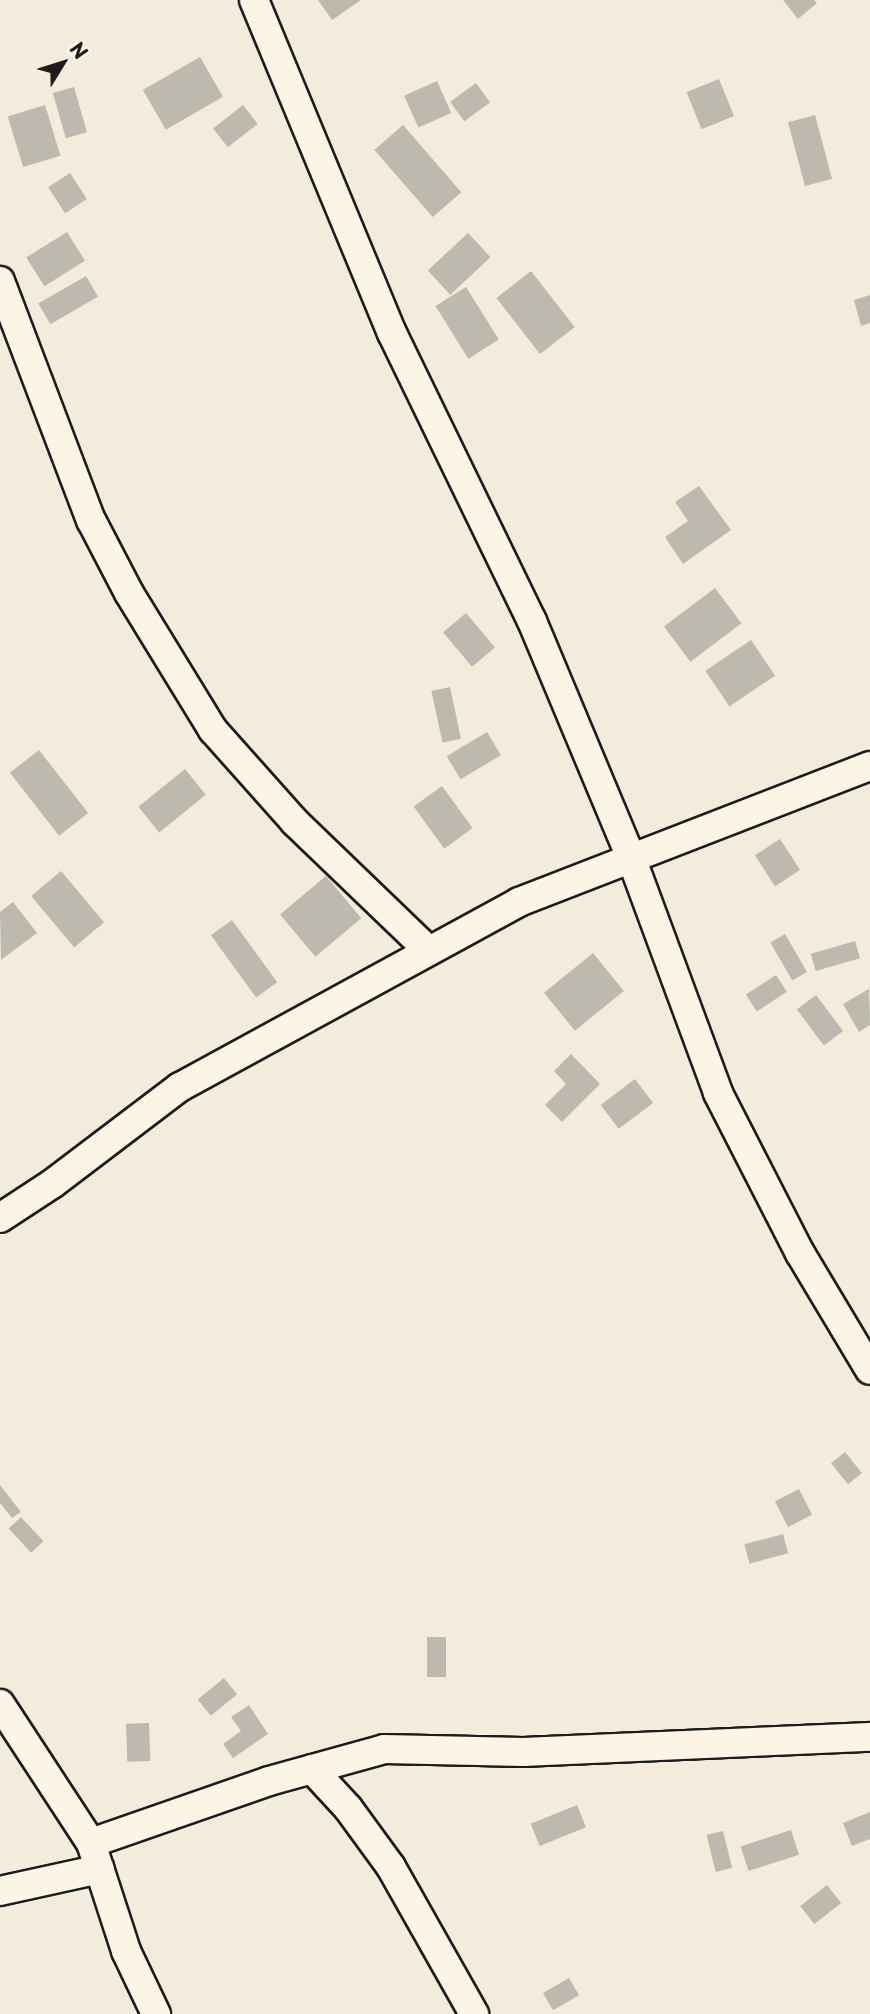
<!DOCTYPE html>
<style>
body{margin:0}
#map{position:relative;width:870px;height:2014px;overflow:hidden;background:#f3ecdd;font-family:"Playpen Sans",sans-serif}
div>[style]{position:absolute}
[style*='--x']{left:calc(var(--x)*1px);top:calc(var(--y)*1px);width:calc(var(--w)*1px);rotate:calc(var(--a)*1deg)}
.building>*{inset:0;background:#beb9ae;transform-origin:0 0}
.roads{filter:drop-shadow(2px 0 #1c1c1c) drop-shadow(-2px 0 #1c1c1c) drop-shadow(0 2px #1c1c1c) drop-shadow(0 -2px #1c1c1c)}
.street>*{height:28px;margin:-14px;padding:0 14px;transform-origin:14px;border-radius:14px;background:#fcf5e5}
span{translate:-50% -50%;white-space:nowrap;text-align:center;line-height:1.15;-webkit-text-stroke:7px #fcf5e5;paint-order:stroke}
.north{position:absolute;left:28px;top:28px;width:70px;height:70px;-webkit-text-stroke:5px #fcf5e5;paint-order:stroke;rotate:52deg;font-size:19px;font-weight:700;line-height:28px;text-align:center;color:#1c1c1c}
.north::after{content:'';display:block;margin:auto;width:24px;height:32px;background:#1c1c1c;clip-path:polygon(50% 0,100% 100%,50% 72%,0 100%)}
</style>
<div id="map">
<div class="building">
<div style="clip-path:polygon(318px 0,361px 0,332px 20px)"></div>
<div style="clip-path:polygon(783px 0,814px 0,817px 3px,798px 19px)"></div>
<div style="left:200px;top:57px;width:46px;height:66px;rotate:60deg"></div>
<div style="left:719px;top:79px;width:40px;height:35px;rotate:68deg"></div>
<div style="left:437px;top:81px;width:35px;height:36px;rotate:66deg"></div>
<div style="left:476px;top:83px;width:24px;height:32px;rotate:54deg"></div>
<div style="left:74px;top:87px;width:47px;height:22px;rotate:74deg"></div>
<div style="left:45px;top:105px;width:53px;height:39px;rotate:73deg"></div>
<div style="left:243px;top:105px;width:24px;height:38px;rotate:52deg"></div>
<div style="left:815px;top:115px;width:66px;height:28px;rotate:75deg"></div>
<div style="left:403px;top:125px;width:89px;height:38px;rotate:49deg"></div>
<div style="left:70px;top:173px;width:31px;height:26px;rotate:57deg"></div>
<div style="left:67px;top:232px;width:34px;height:48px;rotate:58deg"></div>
<div style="left:468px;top:233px;width:33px;height:55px;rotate:47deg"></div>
<div style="left:531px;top:271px;width:71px;height:44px;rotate:52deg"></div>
<div style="left:86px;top:276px;width:24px;height:55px;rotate:60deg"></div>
<div style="left:466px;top:287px;width:62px;height:36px;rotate:58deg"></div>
<div style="clip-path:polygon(870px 295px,870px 323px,861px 326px,854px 300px)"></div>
<div style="clip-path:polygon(699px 486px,731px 530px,683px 564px,665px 537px,688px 521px,675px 502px)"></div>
<div style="left:715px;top:588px;width:44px;height:64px;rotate:53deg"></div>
<div style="left:466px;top:613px;width:45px;height:30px;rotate:50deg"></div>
<div style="left:751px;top:640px;width:43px;height:55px;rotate:56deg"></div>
<div style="left:450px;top:687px;width:53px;height:19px;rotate:78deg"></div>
<div style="left:487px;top:732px;width:27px;height:47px;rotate:59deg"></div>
<div style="left:39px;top:750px;width:80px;height:37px;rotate:52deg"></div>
<div style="left:185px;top:769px;width:33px;height:60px;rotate:51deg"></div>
<div style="left:442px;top:786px;width:52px;height:35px;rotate:54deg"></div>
<div style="left:780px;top:839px;width:37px;height:30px;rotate:57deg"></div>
<div style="left:61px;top:871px;width:67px;height:39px;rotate:50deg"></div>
<div style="left:326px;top:876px;width:55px;height:60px;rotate:50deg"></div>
<div style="clip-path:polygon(13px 902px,37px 933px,1px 960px,0 912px)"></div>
<div style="left:232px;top:920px;width:77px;height:26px;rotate:54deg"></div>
<div style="left:785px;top:934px;width:44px;height:17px;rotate:60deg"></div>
<div style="left:855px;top:941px;width:18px;height:46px;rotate:74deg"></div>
<div style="left:593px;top:953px;width:49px;height:63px;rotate:51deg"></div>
<div style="left:776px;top:975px;width:20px;height:36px;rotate:57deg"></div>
<div style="clip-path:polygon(869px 989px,870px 1025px,859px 1032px,843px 1004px)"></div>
<div style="left:816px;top:995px;width:45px;height:24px;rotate:53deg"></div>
<div style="clip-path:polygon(571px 1054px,600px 1084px,562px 1122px,545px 1105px,566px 1084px,554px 1071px)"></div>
<div style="left:635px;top:1079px;width:30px;height:43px;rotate:53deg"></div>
<div style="left:845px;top:1452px;width:27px;height:18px;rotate:51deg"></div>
<div style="clip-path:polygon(0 1485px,21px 1512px,12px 1518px,0 1503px)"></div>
<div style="left:799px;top:1489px;width:29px;height:27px;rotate:63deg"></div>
<div style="left:21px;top:1517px;width:33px;height:17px;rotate:47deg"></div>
<div style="left:783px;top:1534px;width:20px;height:40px;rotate:75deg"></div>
<div style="left:427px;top:1637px;width:19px;height:40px"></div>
<div style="left:224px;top:1678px;width:21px;height:34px;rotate:51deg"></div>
<div style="clip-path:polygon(249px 1705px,268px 1734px,233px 1758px,223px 1744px,241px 1731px,231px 1717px)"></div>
<div style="left:149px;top:1723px;width:38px;height:23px;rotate:88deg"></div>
<div style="left:577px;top:1805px;width:24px;height:50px;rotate:68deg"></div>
<div style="clip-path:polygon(870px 1812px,870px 1839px,852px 1846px,843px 1823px)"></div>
<div style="left:791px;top:1830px;width:26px;height:53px;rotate:72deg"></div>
<div style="left:723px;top:1831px;width:38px;height:17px;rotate:76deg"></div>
<div style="left:827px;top:1885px;width:23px;height:34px;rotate:52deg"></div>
<div style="left:569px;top:1978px;width:20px;height:30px;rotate:60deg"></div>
</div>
<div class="roads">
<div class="street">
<div style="--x:254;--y:0;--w:360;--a:67.5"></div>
<div style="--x:392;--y:333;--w:320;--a:64.1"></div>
<div style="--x:532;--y:621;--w:259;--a:67.3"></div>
<div style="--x:632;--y:860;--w:248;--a:69.7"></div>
<div style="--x:718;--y:1093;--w:180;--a:62.9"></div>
<div style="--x:800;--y:1253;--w:136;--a:59.1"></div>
<div style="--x:0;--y:281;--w:256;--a:69.2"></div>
<div style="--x:91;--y:520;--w:82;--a:62.5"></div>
<div style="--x:129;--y:593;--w:161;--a:58.5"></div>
<div style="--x:213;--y:730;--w:123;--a:48.3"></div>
<div style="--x:295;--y:822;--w:185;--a:43.9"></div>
<div style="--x:0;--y:1218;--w:62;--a:-33.2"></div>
<div style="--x:52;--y:1184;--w:161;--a:-37.2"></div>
<div style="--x:180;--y:1087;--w:386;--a:-28.6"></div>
<div style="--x:519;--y:902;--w:376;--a:-21.2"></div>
<div style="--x:0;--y:1704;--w:166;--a:56.8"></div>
<div style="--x:91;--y:1843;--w:114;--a:72"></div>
<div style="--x:126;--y:1951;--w:70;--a:64.5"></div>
<div style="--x:312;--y:1769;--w:53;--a:47.3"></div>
<div style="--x:348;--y:1808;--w:73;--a:53.9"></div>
<div style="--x:391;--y:1867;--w:169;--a:60.5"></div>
<div style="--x:91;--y:1843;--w:188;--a:-19.2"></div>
<div style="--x:269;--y:1781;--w:119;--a:-15.5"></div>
<div style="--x:384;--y:1749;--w:139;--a:1.2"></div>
<div style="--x:523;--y:1752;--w:347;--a:-2.5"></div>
<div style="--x:0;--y:1891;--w:102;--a:-12.4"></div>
</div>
</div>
<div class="north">N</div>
</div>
